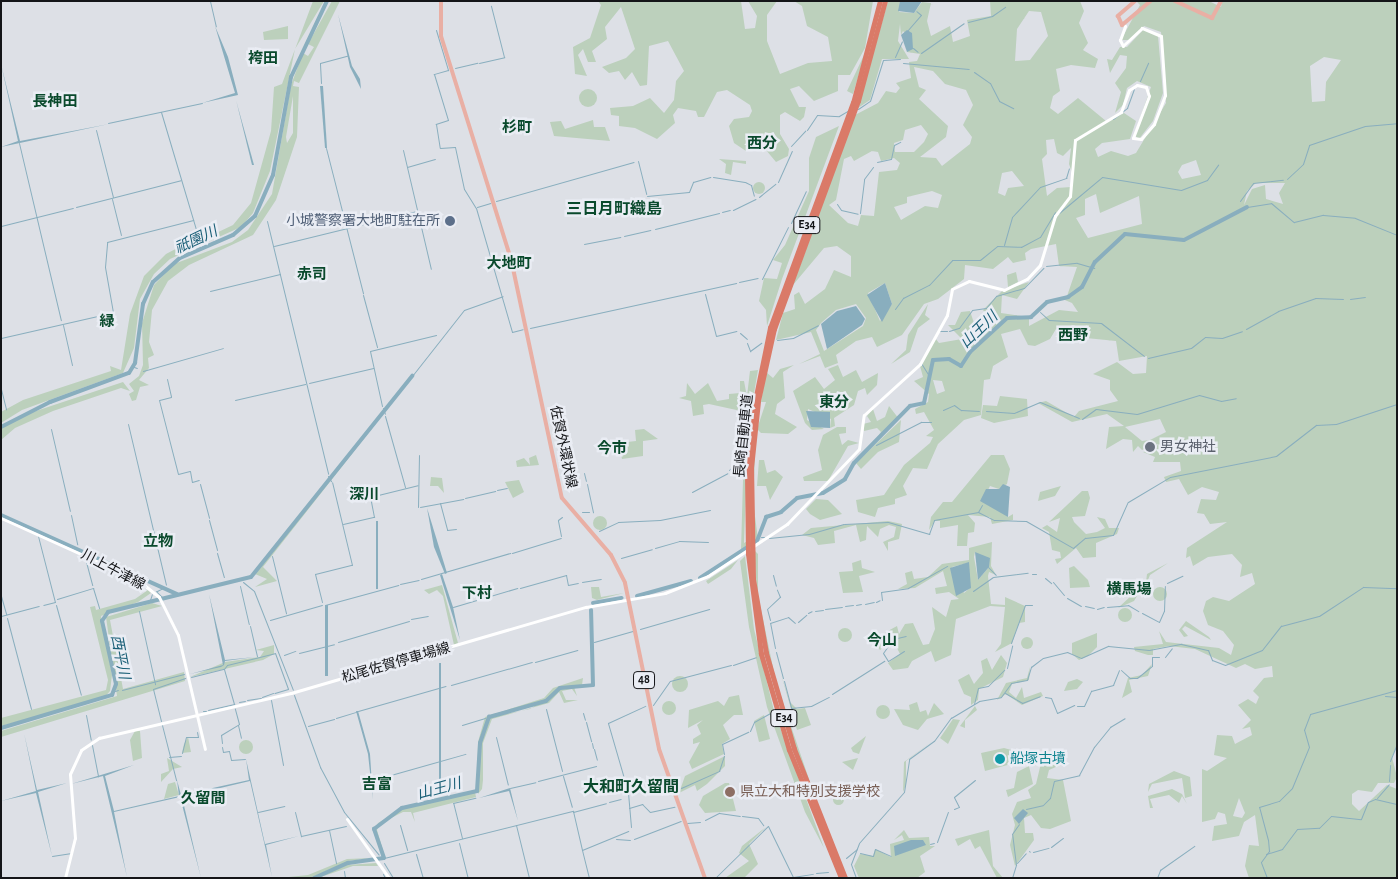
<!DOCTYPE html>
<meta charset="utf-8">
<style>
body{margin:0}
#map{position:relative;width:1398px;height:879px;overflow:hidden;background:#dde0e6;font-family:"Alegreya Sans","Noto Sans JP",sans-serif}
div>[style]{position:absolute}
[style*='--x']{left:calc(var(--x)*1px);top:calc(var(--y)*1px);width:calc(var(--w)*1px);rotate:calc(var(--a)*1deg)}
.green>*{inset:0;background:#bcd0bc}
.round{border-radius:50%}
.water>*{inset:0;background:#89aebe;transform-origin:0 0}
.stream>*{height:1px;margin:-0.5px;padding:0 0.5px;transform-origin:0.5px;border-radius:0.5px;background:#89aebe}
.river>*{height:4px;margin:-2px;padding:0 2px;transform-origin:2px;border-radius:2px;background:#89aebe}
.secondary>*{height:3px;margin:-1.5px;padding:0 1.5px;transform-origin:1.5px;border-radius:1.5px;background:#fff}
.primary>*{height:4px;margin:-2px;padding:0 2px;transform-origin:2px;border-radius:2px;background:#e9afa4}
.motorway>*{height:4.5px;margin:-2.25px;padding:0 2.25px;transform-origin:2.25px;border-radius:2.25px;background:#da7a68}
.dots>*{width:14px;height:14px;translate:-50% -50%;box-sizing:border-box;border:2px solid #eaedf4;border-radius:50%}
span{translate:-50% -50%;white-space:nowrap;text-align:center;line-height:1.15;-webkit-text-stroke:5px #eaedf4;paint-order:stroke}
.shield-label span{padding:1px 4px;background:#eaedf4;border:1px solid;border-radius:4px;-webkit-text-stroke-width:0}
.shield-label{font-size:12px;color:#141518;font-weight:700}
.service-label{font-size:14px;color:#4e5e75}
.right{translate:-100% -50%;text-align:right}
.street-label{font-size:14px;color:#141518}
.worship-label{font-size:14px;color:#5b616d}
.left{translate:0 -50%;text-align:left}
.culture-label{font-size:14px;color:#0d838f}
.education-label{font-size:14px;color:#785e54}
.neighbourhood-label{font-size:15px;color:#0a4a2d;font-weight:700}
.water-label{font-size:15px;color:#1a5f77;font-style:italic}
.quarter-label{font-size:16px;color:#0a4a2d;font-weight:700}
.frame{position:absolute;inset:0;border:2px solid #141518;pointer-events:none}
</style>
<div id="map">
<div class="green">
<div style="clip-path:polygon(313px 1px,324px 1px,295px 49px,270px 171px,253px 213px,241px 227px,170px 259px,154px 274px,140px 299px,134px 348px,123px 373px,22px 410px,1px 423px,1px 412px,23px 400px,111px 371px,110px 366px,121px 370px,130px 314px,144px 276px,166px 254px,208px 232px,210px 236px,233px 225px,251px 203px,271px 131px,274px 87px,282px 84px)"></div>
<div style="clip-path:polygon(evenodd,332px 1px,340px 1px,299px 83px,294px 81px,293px 86px,299px 87px,297px 137px,276px 200px,253px 235px,189px 265px,168px 281px,152px 310px,149px 342px,154px 355px,148px 358px,149px 368px,139px 380px,149px 385px,140px 387px,136px 400px,132px 401px,129px 394px,134px 391px,129px 384px,139px 376px,143px 365px,142px 323px,154px 285px,174px 264px,232px 242px,248px 230px,272px 194px,291px 85px,303px 53px,308px 56px,314px 47px,308px 44px,332px 1px,293px 96px,293px 133px,287px 143px,286px 137px,293px 96px)"></div>
<div style="clip-path:polygon(598px 1px,741px 1px,745px 29px,755px 28px,757px 16px,748px 1px,777px 1px,767px 15px,767px 41px,780px 74px,808px 63px,832px 61px,828px 37px,807px 26px,802px 6px,794px 1px,873px 1px,865px 48px,850px 75px,838px 75px,838px 91px,814px 101px,799px 86px,790px 89px,799px 107px,806px 107px,804px 117px,800px 121px,785px 112px,780px 115px,780px 134px,789px 149px,788px 156px,776px 162px,766px 150px,770px 147px,746px 151px,734px 143px,729px 126px,734px 119px,749px 117px,752px 111px,750px 105px,727px 90px,717px 92px,704px 117px,698px 117px,696px 111px,678px 108px,673px 115px,675px 123px,657px 139px,635px 128px,619px 126px,619px 116px,611px 115px,610px 108px,633px 106px,650px 98px,664px 113px,674px 100px,676px 81px,684px 71px,668px 41px,649px 46px,647px 85px,640px 86px,632px 72px,625px 80px,619px 71px,609px 73px,602px 67px,626px 58px,635px 49px,621px 7px,605px 27px,607px 39px,592px 51px,596px 62px,588px 62px,583px 49px,578px 55px,587px 76px,575px 74px,573px 47px,590px 38px,601px 5px)"></div>
<div style="clip-path:polygon(evenodd,888px 1px,900px 1px,899px 12px,914px 13px,922px 2px,931px 3px,927px 21px,931px 36px,950px 26px,953px 42px,970px 36px,967px 20px,991px 16px,990px 1px,1080px 1px,1084px 11px,1079px 23px,1088px 43px,1083px 50px,1098px 59px,1095px 68px,1071px 65px,1056px 69px,1060px 91px,1053px 96px,1050px 108px,1058px 114px,1078px 98px,1106px 121px,1124px 113px,1136px 121px,1130px 139px,1102px 143px,1095px 149px,1098px 157px,1111px 151px,1128px 156px,1136px 153px,1166px 103px,1161px 32px,1144px 26px,1131px 40px,1121px 40px,1140px 5px,1136px 1px,1209px 1px,1221px 7px,1222px 1px,1397px 1px,1397px 745px,1392px 757px,1397px 777px,1394px 783px,1378px 783px,1372px 792px,1358px 790px,1352px 794px,1352px 804px,1359px 811px,1387px 785px,1397px 789px,1397px 878px,1249px 878px,1245px 866px,1249px 845px,1259px 846px,1255px 815px,1244px 822px,1239px 836px,1212px 841px,1214px 826px,1227px 824px,1225px 814px,1218px 812px,1215px 819px,1202px 822px,1202px 769px,1207px 771px,1227px 758px,1214px 755px,1217px 735px,1232px 736px,1235px 744px,1252px 735px,1250px 727px,1242px 729px,1251px 720px,1238px 705px,1248px 699px,1256px 704px,1259px 697px,1253px 691px,1264px 678px,1273px 677px,1272px 666px,1255px 669px,1245px 664px,1236px 668px,1195px 649px,1169px 646px,1153px 649px,1153px 655px,1148px 655px,1135px 651px,1134px 647px,1163px 644px,1159px 631px,1166px 642px,1219px 648px,1231px 655px,1234px 645px,1223px 631px,1208px 625px,1203px 611px,1206px 601px,1213px 597px,1229px 601px,1255px 584px,1252px 573px,1240px 577px,1242px 565px,1232px 554px,1208px 557px,1193px 566px,1190px 556px,1186px 558px,1187px 548px,1227px 522px,1210px 524px,1204px 514px,1197px 513px,1201px 499px,1216px 500px,1219px 492px,1202px 487px,1188px 495px,1179px 479px,1166px 482px,1164px 477px,1181px 471px,1180px 462px,1153px 462px,1155px 457px,1143px 452px,1155px 450px,1158px 444px,1142px 450px,1138px 446px,1133px 452px,1132px 440px,1123px 439px,1106px 449px,1109px 427px,1124px 426px,1107px 414px,1072px 422px,1038px 403px,1046px 401px,1074px 417px,1079px 411px,1118px 401px,1110px 390px,1110px 380px,1093px 374px,1117px 362px,1133px 374px,1146px 373px,1147px 356px,1119px 361px,1116px 341px,1066px 336px,1056px 329px,1050px 339px,1035px 346px,1028px 345px,1020px 329px,1001px 334px,1008px 357px,993px 366px,990px 379px,984px 380px,981px 415px,964px 420px,938px 444px,927px 469px,913px 468px,903px 486px,907px 495px,895px 499px,895px 504px,878px 508px,875px 517px,858px 512px,856px 500px,884px 495px,904px 465px,930px 443px,933px 437px,926px 436px,934px 430px,924px 412px,916px 414px,915px 409px,928px 402px,929px 394px,914px 381px,923px 377px,920px 366px,935px 338px,939px 343px,962px 339px,948px 325px,955px 325px,961px 312px,970px 311px,976px 329px,989px 318px,983px 310px,1002px 291px,1029px 282px,1017px 299px,1002px 295px,1001px 313px,1029px 317px,1029px 326px,1059px 310px,1078px 312px,1072px 303px,1060px 298px,1067px 296px,1077px 267px,1059px 266px,1056px 244px,1031px 249px,1025px 253px,1026px 260px,1013px 263px,1008px 257px,993px 269px,965px 265px,964px 279px,938px 299px,924px 304px,902px 335px,877px 347px,872px 337px,856px 341px,836px 355px,838px 363px,825px 368px,820px 356px,799px 364px,820px 354px,811px 332px,776px 340px,783px 313px,795px 309px,794px 295px,799px 292px,805px 304px,825px 289px,834px 270px,851px 277px,851px 256px,837px 246px,824px 248px,793px 285px,855px 115px,878px 103px,886px 91px,896px 93px,900px 88px,896px 83px,911px 78px,909px 62px,917px 61px,920px 54px,907px 52px,911px 40px,903px 31px,901px 35px,900px 24px,898px 41px,909px 59px,882px 59px,870px 100px,858px 108px,888px 1px,1029px 11px,1041px 12px,1048px 36px,1030px 60px,1015px 61px,1017px 29px,1029px 11px,888px 1px,1324px 57px,1341px 60px,1326px 82px,1325px 101px,1312px 102px,1310px 66px,1324px 57px,888px 1px,914px 67px,933px 71px,945px 84px,966px 90px,973px 105px,963px 125px,972px 137px,970px 144px,942px 166px,936px 158px,920px 157px,946px 137px,948px 126px,919px 99px,926px 90px,919px 87px,914px 67px,888px 1px,921px 125px,928px 134px,924px 142px,914px 152px,895px 152px,894px 143px,903px 140px,905px 130px,921px 125px,888px 1px,1054px 139px,1057px 153px,1063px 156px,1071px 148px,1069px 164px,1073px 175px,1071px 187px,1057px 188px,1047px 196px,1042px 159px,1047px 154px,1046px 140px,1054px 139px,888px 1px,872px 151px,878px 152px,881px 161px,894px 158px,900px 163px,897px 170px,879px 172px,874px 216px,861px 215px,858px 226px,848px 223px,829px 205px,836px 200px,844px 159px,851px 156px,854px 161px,872px 151px,888px 1px,1196px 160px,1201px 175px,1182px 179px,1178px 172px,1182px 165px,1196px 160px,888px 1px,1012px 171px,1024px 186px,1008px 188px,1005px 196px,998px 193px,1002px 173px,1012px 171px,888px 1px,1256px 183px,1285px 183px,1279px 193px,1283px 204px,1266px 199px,1265px 185px,1252px 189px,1244px 205px,1247px 191px,1256px 183px,888px 1px,932px 191px,942px 195px,938px 208px,925px 206px,901px 220px,894px 207px,907px 203px,907px 197px,932px 191px,888px 1px,1096px 194px,1100px 213px,1139px 196px,1142px 224px,1088px 238px,1076px 218px,1085px 215px,1085px 199px,1096px 194px,888px 1px,885px 283px,892px 304px,880px 321px,868px 293px,885px 283px,888px 1px,856px 304px,866px 318px,863px 326px,824px 351px,816px 330px,821px 323px,836px 310px,856px 304px,888px 1px,933px 380px,942px 381px,945px 391px,937px 394px,933px 380px,888px 1px,1160px 419px,1166px 432px,1150px 440px,1142px 441px,1125px 427px,1160px 419px,888px 1px,1239px 798px,1245px 813px,1242px 818px,1233px 816px,1239px 798px)"></div>
<div style="clip-path:polygon(288px 26px,288px 39px,264px 40px,263px 32px)"></div>
<div style="clip-path:polygon(1144px 29px,1158px 36px,1163px 93px,1153px 121px,1139px 139px,1134px 135px,1151px 87px,1137px 81px,1127px 88px,1123px 105px,1115px 113px,1121px 92px,1115px 83px,1126px 68px,1127px 56px,1120px 55px,1110px 73px,1107px 59px,1112px 60px,1120px 47px,1127px 47px)"></div>
<div style="clip-path:polygon(865px 54px,853px 94px,847px 91px,864px 55px)"></div>
<div class="round" style="left:579px;top:89px;width:18px;height:18px"></div>
<div style="clip-path:polygon(593px 120px,594px 127px,605px 127px,610px 141px,554px 136px,550px 122px,561px 121px,565px 129px)"></div>
<div style="clip-path:polygon(839px 126px,782px 279px,767px 326px,766px 310px,759px 301px,764px 278px,777px 279px,782px 263px,773px 260px,785px 245px,809px 191px,809px 158px,816px 137px)"></div>
<div style="clip-path:polygon(719px 159px,746px 161px,746px 164px,733px 162px,731px 175px,725px 173px,726px 164px)"></div>
<div class="round" style="left:753px;top:182px;width:12px;height:12px"></div>
<div style="clip-path:polygon(1016px 272px,1018px 282px,1008px 287px,1007px 275px)"></div>
<div style="clip-path:polygon(928px 304px,925px 315px,930px 319px,918px 328px,910px 352px,891px 364px,906px 350px,908px 335px)"></div>
<div style="clip-path:polygon(794px 365px,783px 372px,785px 398px,777px 404px,775px 414px,797px 427px,788px 434px,761px 433px,757px 429px,766px 402px,761px 402px,766px 372px,773px 378px,780px 369px)"></div>
<div style="clip-path:polygon(838px 365px,843px 377px,856px 370px,862px 382px,878px 373px,877px 385px,867px 395px,865px 388px,858px 391px,854px 405px,834px 418px,835px 426px,830px 428px,831px 419px,808px 409px,807px 420px,824px 429px,812px 430px,805px 423px,793px 391px,815px 377px,824px 389px,835px 380px,828px 369px)"></div>
<div style="clip-path:polygon(758px 370px,753px 399px,747px 396px,750px 371px)"></div>
<div style="clip-path:polygon(410px 380px,263px 567px,277px 581px,255px 587px,267px 579px,255px 574px,265px 561px)"></div>
<div style="clip-path:polygon(740px 381px,744px 381px,750px 413px,709px 404px,703px 405px,704px 414px,693px 416px,691px 401px,679px 398px,686px 396px,687px 383px,695px 394px,708px 383px,717px 401px,729px 399px,729px 394px,740px 393px)"></div>
<div style="clip-path:polygon(123px 382px,130px 391px,121px 388px,53px 411px,15px 428px,1px 440px,1px 429px,21px 416px)"></div>
<div style="clip-path:polygon(1000px 396px,1027px 399px,1028px 416px,994px 423px,981px 418px,983px 405px,997px 406px)"></div>
<div style="clip-path:polygon(889px 406px,899px 419px,873px 443px,881px 432px,877px 428px,864px 431px,863px 424px,871px 422px,867px 416px,873px 409px,877px 421px,885px 417px)"></div>
<div style="clip-path:polygon(901px 420px,899px 442px,878px 452px,861px 469px,856px 463px)"></div>
<div style="clip-path:polygon(837px 427px,846px 427px,846px 433px,839px 434px,842px 445px,848px 440px,859px 443px,848px 446px,828px 481px,804px 481px,803px 477px,822px 470px,818px 450px,823px 435px)"></div>
<div style="clip-path:polygon(644px 429px,658px 439px,643px 441px,643px 456px,622px 459px,619px 443px,636px 441px,635px 430px)"></div>
<div style="clip-path:polygon(748px 432px,744px 543px,753px 538px,752px 502px,753px 465px,756px 432px,753px 501px,758px 539px,741px 550px,743px 480px,739px 476px)"></div>
<div style="clip-path:polygon(536px 455px,539px 465px,517px 467px,516px 461px,524px 458px,530px 465px,529px 458px)"></div>
<div style="clip-path:polygon(991px 455px,1004px 455px,1010px 469px,1007px 484px,999px 489px,990px 486px,986px 494px,1008px 517px,1013px 514px,1013px 520px,992px 524px,990px 517px,968px 515px,975px 523px,974px 532px,968px 533px,967px 546px,957px 546px,958px 525px,940px 528px,940px 521px,935px 521px,929px 530px,931px 517px,943px 502px,952px 502px)"></div>
<div style="clip-path:polygon(759px 460px,764px 460px,767px 473px,775px 470px,783px 477px,770px 500px,766px 486px,757px 486px)"></div>
<div style="clip-path:polygon(431px 477px,442px 478px,444px 493px,438px 486px,430px 486px)"></div>
<div style="clip-path:polygon(519px 480px,524px 492px,513px 498px,505px 482px)"></div>
<div style="clip-path:polygon(1061px 486px,1055px 496px,1038px 501px,1040px 492px)"></div>
<div style="clip-path:polygon(1082px 491px,1088px 491px,1090px 498px,1085px 516px,1072px 517px,1074px 522px,1086px 534px,1097px 532px,1105px 528px,1097px 517px,1105px 519px,1109px 528px,1119px 528px,1117px 534px,1096px 543px,1096px 557px,1083px 558px,1076px 548px,1057px 564px,1055px 559px,1061px 558px,1060px 552px,1052px 550px,1049px 532px,1042px 528px,1047px 525px,1057px 532px,1060px 518px,1049px 522px)"></div>
<div style="clip-path:polygon(816px 499px,828px 500px,842px 514px,820px 520px,810px 514px,806px 509px)"></div>
<div class="round" style="left:593px;top:516px;width:14px;height:14px"></div>
<div style="clip-path:polygon(888px 521px,902px 524px,899px 539px,888px 542px,888px 551px,883px 542px,894px 537px,896px 527px,889px 525px,880px 529px,878px 537px,867px 526px,866px 540px,860px 542px,856px 525px,834px 531px,835px 543px,818px 545px,814px 538px,802px 535px,811px 528px)"></div>
<div style="clip-path:polygon(evenodd,992px 542px,991px 566px,996px 575px,989px 572px,988px 576px,991px 604px,1005px 605px,1005px 597px,1025px 606px,1025px 622px,1019px 623px,1012px 643px,995px 652px,1001px 644px,1005px 607px,990px 606px,956px 619px,951px 655px,935px 662px,931px 651px,912px 661px,908px 668px,893px 670px,888px 663px,900px 654px,893px 640px,897px 636px,880px 650px,875px 643px,886px 632px,897px 626px,899px 634px,905px 624px,913px 623px,923px 645px,929px 644px,935px 629px,932px 607px,946px 617px,951px 600px,959px 599px,949px 592px,936px 594px,935px 588px,947px 586px,943px 571px,915px 588px,898px 589px,907px 584px,905px 573px,912px 571px,914px 579px,928px 577px,942px 564px,969px 560px,969px 548px,992px 542px,975px 552px,989px 567px,978px 580px,974px 557px,975px 552px,992px 542px,968px 563px,970px 588px,964px 593px,952px 567px,968px 563px)"></div>
<div style="clip-path:polygon(754px 550px,758px 554px,758px 595px,776px 682px,828px 835px,792px 742px,770px 664px,762px 625px,757px 591px)"></div>
<div style="clip-path:polygon(745px 556px,754px 629px,774px 711px,824px 848px,805px 812px,767px 707px,749px 627px,740px 561px)"></div>
<div style="clip-path:polygon(738px 560px,731px 569px,708px 584px,706px 581px)"></div>
<div style="clip-path:polygon(861px 560px,862px 568px,875px 572px,859px 576px,863px 592px,843px 593px,839px 572px,853px 571px,852px 563px)"></div>
<div style="clip-path:polygon(1168px 563px,1150px 575px,1145px 587px,1150px 592px,1140px 591px,1134px 601px,1118px 608px,1146px 582px,1147px 574px)"></div>
<div style="clip-path:polygon(1074px 566px,1088px 580px,1090px 587px,1070px 588px,1069px 568px)"></div>
<div style="clip-path:polygon(442px 585px,458px 643px,454px 645px,443px 596px,437px 590px,429px 594px,424px 590px)"></div>
<div style="clip-path:polygon(591px 587px,599px 587px,601px 597px,624px 593px,597px 600px,592px 598px)"></div>
<div class="round" style="left:1153px;top:587px;width:14px;height:14px"></div>
<div style="clip-path:polygon(148px 590px,151px 593px,138px 602px,101px 616px,112px 675px,110px 691px,104px 698px,1px 726px,1px 718px,106px 690px,108px 680px,90px 607px,95px 606px,96px 610px,135px 599px)"></div>
<div style="clip-path:polygon(152px 603px,162px 606px,110px 620px,123px 689px,184px 672px,185px 681px,1px 737px,1px 731px,117px 696px,106px 617px)"></div>
<div class="round" style="left:1118px;top:608px;width:14px;height:14px"></div>
<div style="clip-path:polygon(1186px 621px,1209px 637px,1211px 640px,1185px 626px,1182px 629px,1188px 636px,1184px 637px,1179px 630px)"></div>
<div class="round" style="left:838px;top:628px;width:14px;height:14px"></div>
<div style="clip-path:polygon(1097px 633px,1097px 647px,1088px 656px,1079px 660px,1072px 654px,1072px 643px)"></div>
<div class="round" style="left:1021px;top:637px;width:12px;height:12px"></div>
<div style="clip-path:polygon(274px 645px,274px 654px,263px 660px,190px 677px,225px 662px,260px 657px,264px 651px,256px 650px)"></div>
<div style="clip-path:polygon(1001px 655px,1007px 663px,1003px 677px,979px 689px,978px 700px,971px 705px,971px 697px,964px 694px,958px 680px,969px 674px,974px 684px,983px 673px,981px 661px,987px 658px,992px 670px)"></div>
<div style="clip-path:polygon(1152px 664px,1148px 676px,1129px 680px,1132px 692px,1122px 698px,1128px 678px,1142px 675px)"></div>
<div style="clip-path:polygon(1030px 667px,1029px 680px,1012px 684px,1009px 692px,1016px 698px,1022px 687px,1024px 698px,1041px 692px,1043px 696px,1022px 705px,1006px 694px,997px 700px,1006px 683px,1027px 678px)"></div>
<div style="clip-path:polygon(781px 674px,790px 702px,797px 709px,805px 708px,811px 725px,797px 730px)"></div>
<div class="round" style="left:672px;top:676px;width:16px;height:16px"></div>
<div style="clip-path:polygon(583px 678px,582px 685px,561px 687px,546px 700px,488px 718px,480px 743px,480px 783px,477px 790px,478px 742px,485px 717px,544px 698px,553px 688px)"></div>
<div style="clip-path:polygon(1077px 679px,1083px 682px,1077px 689px,1064px 691px,1068px 682px)"></div>
<div style="clip-path:polygon(574px 687px,577px 696px,572px 689px,562px 691px,566px 700px,578px 700px,564px 703px,559px 692px,549px 703px,492px 719px,483px 743px,483px 780px,482px 789px,478px 794px,481px 743px,491px 717px,530px 709px,560px 689px)"></div>
<div style="clip-path:polygon(739px 695px,743px 715px,734px 715px,723px 725px,730px 739px,722px 744px,724px 754px,692px 769px,689px 762px,700px 742px,693px 744px,693px 739px,701px 734px,697px 725px,703px 720px,688px 728px,689px 710px,718px 701px,724px 706px,729px 697px)"></div>
<div class="round" style="left:662px;top:701px;width:14px;height:14px"></div>
<div style="clip-path:polygon(917px 702px,920px 712px,926px 710px,928px 716px,934px 703px,944px 714px,927px 719px,918px 730px,903px 725px,894px 709px,910px 710px,909px 705px)"></div>
<div class="round" style="left:876px;top:705px;width:14px;height:14px"></div>
<div style="clip-path:polygon(975px 706px,977px 710px,965px 720px,965px 728px,960px 726px)"></div>
<div style="clip-path:polygon(764px 715px,770px 739px,759px 742px,754px 721px)"></div>
<div style="clip-path:polygon(953px 719px,960px 720px,948px 744px,940px 738px)"></div>
<div style="clip-path:polygon(135px 731px,140px 731px,142px 758px,133px 761px,130px 740px)"></div>
<div style="clip-path:polygon(866px 736px,859px 754px,853px 752px,851px 748px)"></div>
<div style="clip-path:polygon(188px 737px,191px 752px,182px 753px,184px 744px)"></div>
<div style="clip-path:polygon(934px 740px,906px 761px,906px 785px,903px 792px,904px 762px)"></div>
<div class="round" style="left:239px;top:740px;width:14px;height:14px"></div>
<div style="clip-path:polygon(1004px 748px,1015px 751px,1015px 763px,985px 771px,981px 753px)"></div>
<div style="clip-path:polygon(725px 756px,725px 766px,707px 784px,697px 791px,695px 785px,679px 793px,685px 776px)"></div>
<div style="clip-path:polygon(167px 758px,182px 767px,173px 769px,161px 782px,161px 774px,169px 771px)"></div>
<div style="clip-path:polygon(858px 758px,853px 770px,842px 762px)"></div>
<div style="clip-path:polygon(1056px 759px,1058px 766px,1049px 770px,1047px 778px,1063px 780px,1071px 821px,1050px 829px,1041px 828px,1031px 815px,1024px 818px,1025px 833px,1033px 833px,1034px 840px,1015px 866px,1010px 845px,1015px 825px,1012px 814px,1017px 802px,1031px 798px,1028px 790px,1036px 784px,1041px 763px)"></div>
<div style="clip-path:polygon(1029px 766px,1033px 784px,1008px 797px,1006px 790px,1014px 788px,1017px 772px)"></div>
<div style="clip-path:polygon(1174px 771px,1190px 777px,1192px 796px,1185px 798px,1182px 778px,1152px 784px,1148px 792px,1149px 784px)"></div>
<div style="clip-path:polygon(175px 782px,179px 795px,164px 799px,168px 784px)"></div>
<div style="clip-path:polygon(725px 783px,729px 783px,736px 811px,705px 813px,699px 805px,703px 796px)"></div>
<div style="clip-path:polygon(1172px 789px,1182px 794px,1187px 804px,1182px 796px,1179px 803px,1169px 795px,1150px 799px,1153px 808px,1150px 808px,1148px 796px)"></div>
<div style="clip-path:polygon(475px 792px,476px 797px,413px 813px,415px 822px,411px 812px,403px 812px,379px 824px,377px 830px,385px 857px,376px 837px,375px 830px,378px 823px,403px 809px)"></div>
<div class="round" style="left:832.5px;top:793.5px;width:11px;height:11px"></div>
<div style="clip-path:polygon(766px 827px,749px 844px,758px 864px,744px 878px,725px 878px,749px 861px,739px 853px,742px 846px)"></div>
<div style="clip-path:polygon(904px 830px,909px 838px,929px 837px,930px 846px,935px 846px,920px 856px,925px 872px,917px 878px,859px 878px,854px 866px,860px 854px,873px 856px,875px 849px,891px 857px,890px 844px,904px 840px,902px 835px,894px 840px)"></div>
<div style="clip-path:polygon(989px 830px,993px 866px,1003px 878px,997px 878px,980px 846px,975px 849px,970px 839px,958px 846px,955px 839px)"></div>
<div style="clip-path:polygon(372px 858px,349px 861px,310px 878px,279px 878px,308px 875px,347px 859px)"></div>
<div style="clip-path:polygon(376px 863px,378px 866px,353px 866px,318px 878px,346px 865px)"></div>
</div>
<div class="water">
<div style="clip-path:polygon(900px 1px,922px 1px,914px 13px,898px 11px)"></div>
<div style="clip-path:polygon(338px 14px,352px 66px,360px 79px,361px 89px,350px 67px)"></div>
<div style="clip-path:polygon(215px 26px,228px 57px,238px 95px,202px 103px,235px 93px)"></div>
<div style="clip-path:polygon(907px 30px,912px 33px,913px 49px,907px 52px,901px 35px)"></div>
<div style="clip-path:polygon(1px 64px,20px 141px,109px 124px,1px 147px,18px 141px)"></div>
<div style="clip-path:polygon(320px 86px,323px 86px,327px 148px,325px 148px)"></div>
<div style="clip-path:polygon(236px 100px,254px 165px,252px 165px)"></div>
<div style="clip-path:polygon(885px 283px,892px 304px,882px 322px,867px 295px)"></div>
<div style="clip-path:polygon(856px 306px,865px 319px,862px 325px,827px 349px,821px 324px,837px 311px)"></div>
<div style="clip-path:polygon(806px 411px,830px 412px,830px 428px,811px 427px)"></div>
<div style="clip-path:polygon(1003px 484px,1010px 487px,1008px 517px,980px 501px,986px 489px,999px 489px)"></div>
<div style="clip-path:polygon(427px 508px,447px 573px,445px 574px,434px 547px)"></div>
<div style="left:376px;top:521px;width:2px;height:68px"></div>
<div style="clip-path:polygon(975px 552px,990px 558px,989px 567px,978px 580px)"></div>
<div style="clip-path:polygon(969px 562px,971px 588px,956px 596px,950px 568px)"></div>
<div style="clip-path:polygon(442px 574px,453px 607px,460px 640px,440px 575px)"></div>
<div style="clip-path:polygon(209px 594px,225px 660px,255px 657px,225px 661px,224px 665px,221px 667px,190px 674px,223px 665px)"></div>
<div style="left:325px;top:605px;width:3px;height:71px"></div>
<div style="left:439px;top:663px;width:2px;height:116px"></div>
<div style="clip-path:polygon(356px 711px,358px 711px,370px 754px,373px 800px,368px 754px)"></div>
<div style="clip-path:polygon(24px 733px,37px 790px,67px 783px,38px 792px,52px 856px,36px 793px,1px 801px,36px 791px)"></div>
<div style="clip-path:polygon(246px 759px,265px 844px,299px 836px,266px 845px,272px 877px,250px 781px,182px 797px,201px 878px,180px 797px,114px 812px,127px 877px,103px 776px,71px 784px,134px 765px,105px 776px,114px 811px,179px 796px,177px 780px,181px 795px,249px 780px)"></div>
<div style="clip-path:polygon(510px 788px,518px 821px,509px 791px,479px 798px)"></div>
<div style="clip-path:polygon(1023px 809px,1028px 813px,1019px 824px,1014px 818px)"></div>
<div style="clip-path:polygon(911px 840px,923px 840px,926px 845px,895px 856px,894px 846px)"></div>
</div>
<div class="stream">
<div style="--x:210;--y:1;--w:26;--a:77"></div>
<div style="--x:968;--y:22;--w:25;--a:-14"></div>
<div style="--x:992;--y:16;--w:16;--a:-35"></div>
<div style="--x:436;--y:30;--w:42;--a:73.3"></div>
<div style="--x:448;--y:70;--w:15;--a:164"></div>
<div style="--x:434;--y:74;--w:48;--a:73.1"></div>
<div style="--x:448;--y:120;--w:13;--a:162"></div>
<div style="--x:436;--y:124;--w:24;--a:81"></div>
<div style="--x:440;--y:148;--w:15;--a:-4"></div>
<div style="--x:455;--y:147;--w:43;--a:77.9"></div>
<div style="--x:464;--y:189;--w:22;--a:58"></div>
<div style="--x:476;--y:208;--w:129;--a:73.8"></div>
<div style="--x:512;--y:332;--w:11;--a:-15"></div>
<div style="--x:907;--y:31;--w:21;--a:-49"></div>
<div style="--x:921;--y:15;--w:6;--a:-141"></div>
<div style="--x:913;--y:48;--w:6;--a:39"></div>
<div style="--x:921;--y:53;--w:52;--a:-34.9"></div>
<div style="--x:895;--y:57;--w:17;--a:-66"></div>
<div style="--x:479;--y:63;--w:26;--a:-13"></div>
<div style="--x:504;--y:57;--w:53;--a:-104.3"></div>
<div style="--x:903;--y:63;--w:66;--a:5.2"></div>
<div style="--x:455;--y:68;--w:23;--a:-13"></div>
<div style="--x:974;--y:72;--w:19;--a:35"></div>
<div style="--x:990;--y:83;--w:20;--a:63"></div>
<div style="--x:999;--y:101;--w:16;--a:27"></div>
<div style="--x:1140;--y:81;--w:20;--a:-66"></div>
<div style="--x:321;--y:83;--w:20;--a:-93"></div>
<div style="--x:320;--y:63;--w:28;--a:-15"></div>
<div style="--x:858;--y:109;--w:14;--a:-34"></div>
<div style="--x:870;--y:101;--w:43;--a:-72.4"></div>
<div style="--x:883;--y:60;--w:17;--a:-3"></div>
<div style="--x:161;--y:112;--w:129;--a:73.4"></div>
<div style="--x:1113;--y:119;--w:18;--a:-38"></div>
<div style="--x:1127;--y:108;--w:20;--a:-70"></div>
<div style="--x:108;--y:123;--w:96;--a:-12"></div>
<div style="--x:96;--y:130;--w:69;--a:75.8"></div>
<div style="--x:807;--y:130;--w:18;--a:-56"></div>
<div style="--x:817;--y:115;--w:22;--a:3"></div>
<div style="--x:839;--y:116;--w:12;--a:-31"></div>
<div style="--x:19;--y:143;--w:182;--a:76.7"></div>
<div style="--x:791;--y:146;--w:21;--a:-47"></div>
<div style="--x:326;--y:148;--w:150;--a:75.7"></div>
<div style="--x:403;--y:150;--w:122;--a:76.8"></div>
<div style="--x:638;--y:161;--w:34;--a:76"></div>
<div style="--x:877;--y:162;--w:14;--a:-12"></div>
<div style="--x:891;--y:159;--w:14;--a:-78"></div>
<div style="--x:894;--y:145;--w:7;--a:-27"></div>
<div style="--x:407;--y:167;--w:29;--a:-16"></div>
<div style="--x:713;--y:177;--w:32;--a:9"></div>
<div style="--x:745;--y:182;--w:7;--a:27"></div>
<div style="--x:751;--y:185;--w:11;--a:75"></div>
<div style="--x:1287;--y:179;--w:22;--a:-43"></div>
<div style="--x:1303;--y:164;--w:20;--a:-72"></div>
<div style="--x:1309;--y:145;--w:59;--a:-18.7"></div>
<div style="--x:1365;--y:126;--w:32;--a:-5"></div>
<div style="--x:778;--y:182;--w:34;--a:-66"></div>
<div style="--x:647;--y:196;--w:42;--a:-5.4"></div>
<div style="--x:689;--y:192;--w:11;--a:-68"></div>
<div style="--x:693;--y:182;--w:18;--a:-16"></div>
<div style="--x:759;--y:197;--w:21;--a:-39"></div>
<div style="--x:112;--y:199;--w:37;--a:76"></div>
<div style="--x:496;--y:201;--w:143;--a:-15.8"></div>
<div style="--x:1240;--y:201;--w:22;--a:-54"></div>
<div style="--x:1253;--y:183;--w:30;--a:-6"></div>
<div style="--x:837;--y:204;--w:7;--a:56"></div>
<div style="--x:841;--y:210;--w:17;--a:13"></div>
<div style="--x:76;--y:207;--w:108;--a:-14.4"></div>
<div style="--x:477;--y:207;--w:14;--a:-17"></div>
<div style="--x:1247;--y:207;--w:24;--a:-9"></div>
<div style="--x:1271;--y:203;--w:30;--a:40"></div>
<div style="--x:1294;--y:222;--w:30;--a:-14"></div>
<div style="--x:1323;--y:215;--w:32;--a:5"></div>
<div style="--x:1355;--y:218;--w:45;--a:22"></div>
<div style="--x:733;--y:210;--w:25;--a:-26"></div>
<div style="--x:722;--y:212;--w:8;--a:-14"></div>
<div style="--x:860;--y:213;--w:34;--a:-83"></div>
<div style="--x:864;--y:179;--w:15;--a:-53"></div>
<div style="--x:1059;--y:213;--w:56;--a:-39.9"></div>
<div style="--x:1102;--y:177;--w:80;--a:9.3"></div>
<div style="--x:1181;--y:190;--w:28;--a:-21"></div>
<div style="--x:1207;--y:180;--w:19;--a:-54"></div>
<div style="--x:267;--y:221;--w:260;--a:76.4"></div>
<div style="--x:791;--y:223;--w:35;--a:-65"></div>
<div style="--x:1;--y:226;--w:74;--a:-14"></div>
<div style="--x:655;--y:229;--w:66;--a:-14"></div>
<div style="--x:624;--y:236;--w:27;--a:-13"></div>
<div style="--x:584;--y:244;--w:37;--a:-11"></div>
<div style="--x:1004;--y:245;--w:29;--a:-74"></div>
<div style="--x:1012;--y:217;--w:41;--a:-47"></div>
<div style="--x:1040;--y:187;--w:28;--a:-19"></div>
<div style="--x:1066;--y:178;--w:10;--a:-73"></div>
<div style="--x:274;--y:246;--w:146;--a:-13.8"></div>
<div style="--x:1046;--y:266;--w:31;--a:-6"></div>
<div style="--x:1077;--y:263;--w:18;--a:16"></div>
<div style="--x:762;--y:279;--w:58;--a:-63.4"></div>
<div style="--x:739;--y:282;--w:19;--a:-12"></div>
<div style="--x:210;--y:291;--w:72;--a:-13.7"></div>
<div style="--x:705;--y:294;--w:43;--a:75.3"></div>
<div style="--x:716;--y:336;--w:21;--a:-14"></div>
<div style="--x:363;--y:295;--w:54;--a:74.9"></div>
<div style="--x:1350;--y:299;--w:15;--a:-8"></div>
<div style="--x:895;--y:309;--w:14;--a:-54"></div>
<div style="--x:903;--y:298;--w:29;--a:-27"></div>
<div style="--x:929;--y:285;--w:34;--a:-47"></div>
<div style="--x:952;--y:260;--w:28;--a:0"></div>
<div style="--x:980;--y:260;--w:22;--a:-39"></div>
<div style="--x:997;--y:246;--w:24;--a:2"></div>
<div style="--x:1021;--y:247;--w:21;--a:-28"></div>
<div style="--x:1040;--y:237;--w:29;--a:-59"></div>
<div style="--x:1040;--y:312;--w:12;--a:42"></div>
<div style="--x:1049;--y:320;--w:52;--a:3.3"></div>
<div style="--x:1101;--y:323;--w:54;--a:37.5"></div>
<div style="--x:102;--y:321;--w:12;--a:-14"></div>
<div style="--x:114;--y:318;--w:52;--a:-100"></div>
<div style="--x:105;--y:267;--w:25;--a:-85"></div>
<div style="--x:107;--y:242;--w:89;--a:-14.3"></div>
<div style="--x:63;--y:325;--w:41;--a:77.3"></div>
<div style="--x:530;--y:328;--w:211;--a:-12.3"></div>
<div style="--x:1246;--y:329;--w:37;--a:-29"></div>
<div style="--x:1278;--y:311;--w:39;--a:-19"></div>
<div style="--x:1315;--y:298;--w:28;--a:2"></div>
<div style="--x:940;--y:331;--w:7;--a:0"></div>
<div style="--x:949;--y:331;--w:10;--a:-17"></div>
<div style="--x:959;--y:328;--w:22;--a:-54"></div>
<div style="--x:972;--y:310;--w:14;--a:-8"></div>
<div style="--x:986;--y:308;--w:16;--a:-50"></div>
<div style="--x:996;--y:296;--w:29;--a:-16"></div>
<div style="--x:1024;--y:288;--w:28;--a:-46"></div>
<div style="--x:740;--y:333;--w:9;--a:41"></div>
<div style="--x:1;--y:338;--w:99;--a:-12.8"></div>
<div style="--x:777;--y:340;--w:16;--a:-7"></div>
<div style="--x:793;--y:338;--w:28;--a:-27"></div>
<div style="--x:747;--y:343;--w:9;--a:69"></div>
<div style="--x:750;--y:351;--w:14;--a:-36"></div>
<div style="--x:1148;--y:358;--w:44;--a:-13.1"></div>
<div style="--x:1191;--y:348;--w:18;--a:-38"></div>
<div style="--x:1205;--y:337;--w:17;--a:3"></div>
<div style="--x:1222;--y:338;--w:21;--a:-19"></div>
<div style="--x:921;--y:363;--w:15;--a:58"></div>
<div style="--x:134;--y:367;--w:3;--a:18"></div>
<div style="--x:143;--y:371;--w:83;--a:-16"></div>
<div style="--x:412;--y:376;--w:84;--a:-51.8"></div>
<div style="--x:464;--y:310;--w:41;--a:-19.7"></div>
<div style="--x:167;--y:379;--w:18;--a:77"></div>
<div style="--x:171;--y:397;--w:12;--a:166"></div>
<div style="--x:159;--y:400;--w:76;--a:75.6"></div>
<div style="--x:178;--y:474;--w:12;--a:-14"></div>
<div style="--x:190;--y:471;--w:11;--a:80"></div>
<div style="--x:192;--y:482;--w:7;--a:-16"></div>
<div style="--x:309;--y:383;--w:66;--a:-13.2"></div>
<div style="--x:1;--y:389;--w:21;--a:76"></div>
<div style="--x:235;--y:400;--w:72;--a:-12.9"></div>
<div style="--x:382;--y:406;--w:56;--a:-102.3"></div>
<div style="--x:370;--y:351;--w:68;--a:-13.6"></div>
<div style="--x:383;--y:408;--w:6;--a:72"></div>
<div style="--x:943;--y:410;--w:12;--a:-24"></div>
<div style="--x:954;--y:405;--w:9;--a:36"></div>
<div style="--x:961;--y:410;--w:18;--a:3"></div>
<div style="--x:986;--y:411;--w:28;--a:4"></div>
<div style="--x:1014;--y:413;--w:28;--a:-23"></div>
<div style="--x:1040;--y:402;--w:42;--a:22.3"></div>
<div style="--x:385;--y:416;--w:74;--a:74.3"></div>
<div style="--x:1082;--y:419;--w:17;--a:-36"></div>
<div style="--x:1096;--y:409;--w:41;--a:7"></div>
<div style="--x:1137;--y:414;--w:65;--a:-17"></div>
<div style="--x:1199;--y:395;--w:23;--a:15"></div>
<div style="--x:1221;--y:401;--w:15;--a:-11"></div>
<div style="--x:128;--y:424;--w:165;--a:76.7"></div>
<div style="--x:51;--y:429;--w:84;--a:77"></div>
<div style="--x:876;--y:445;--w:51;--a:-27.1"></div>
<div style="--x:921;--y:422;--w:10;--a:0"></div>
<div style="--x:729;--y:470;--w:13;--a:-45"></div>
<div style="--x:738;--y:461;--w:28;--a:-82"></div>
<div style="--x:584;--y:473;--w:8;--a:76"></div>
<div style="--x:328;--y:476;--w:6;--a:59"></div>
<div style="--x:200;--y:484;--w:35;--a:75"></div>
<div style="--x:587;--y:484;--w:29;--a:78"></div>
<div style="--x:497;--y:490;--w:10;--a:-11"></div>
<div style="--x:692;--y:492;--w:40;--a:-28"></div>
<div style="--x:465;--y:498;--w:31;--a:-13"></div>
<div style="--x:440;--y:503;--w:28;--a:75"></div>
<div style="--x:447;--y:530;--w:9;--a:-6"></div>
<div style="--x:418;--y:507;--w:52;--a:-88.9"></div>
<div style="--x:420;--y:507;--w:44;--a:-10.5"></div>
<div style="--x:582;--y:512;--w:7;--a:0"></div>
<div style="--x:978;--y:512;--w:18;--a:27"></div>
<div style="--x:994;--y:520;--w:32;--a:2"></div>
<div style="--x:1026;--y:521;--w:54;--a:29.9"></div>
<div style="--x:1073;--y:548;--w:16;--a:-40"></div>
<div style="--x:1085;--y:538;--w:28;--a:-6"></div>
<div style="--x:1113;--y:535;--w:36;--a:-66"></div>
<div style="--x:1128;--y:502;--w:49;--a:-30.8"></div>
<div style="--x:1170;--y:477;--w:108;--a:-11.2"></div>
<div style="--x:1276;--y:456;--w:51;--a:-37.8"></div>
<div style="--x:1316;--y:425;--w:20;--a:-3"></div>
<div style="--x:1336;--y:424;--w:64;--a:-18.2"></div>
<div style="--x:71;--y:515;--w:30;--a:78"></div>
<div style="--x:209;--y:520;--w:31;--a:75"></div>
<div style="--x:343;--y:524;--w:32;--a:-13"></div>
<div style="--x:374;--y:517;--w:20;--a:-101"></div>
<div style="--x:370;--y:497;--w:49;--a:-14"></div>
<div style="--x:599;--y:531;--w:21;--a:-25"></div>
<div style="--x:618;--y:522;--w:42;--a:-2.7"></div>
<div style="--x:660;--y:520;--w:51;--a:-11.3"></div>
<div style="--x:38;--y:536;--w:68;--a:75.6"></div>
<div style="--x:55;--y:602;--w:12;--a:166"></div>
<div style="--x:561;--y:536;--w:16;--a:-101"></div>
<div style="--x:558;--y:520;--w:5;--a:-37"></div>
<div style="--x:761;--y:537;--w:3;--a:0"></div>
<div style="--x:769;--y:538;--w:40;--a:-5.7"></div>
<div style="--x:809;--y:534;--w:36;--a:-16"></div>
<div style="--x:844;--y:524;--w:44;--a:-2.6"></div>
<div style="--x:888;--y:522;--w:43;--a:16.3"></div>
<div style="--x:929;--y:534;--w:15;--a:-70"></div>
<div style="--x:934;--y:520;--w:45;--a:-10.3"></div>
<div style="--x:978;--y:512;--w:8;--a:-60"></div>
<div style="--x:655;--y:548;--w:25;--a:-16"></div>
<div style="--x:679;--y:541;--w:29;--a:2"></div>
<div style="--x:271;--y:552;--w:3;--a:-72"></div>
<div style="--x:217;--y:553;--w:25;--a:74"></div>
<div style="--x:512;--y:553;--w:51;--a:-17"></div>
<div style="--x:272;--y:556;--w:59;--a:76.2"></div>
<div style="--x:85;--y:558;--w:28;--a:75"></div>
<div style="--x:621;--y:558;--w:32;--a:-16"></div>
<div style="--x:988;--y:567;--w:11;--a:45"></div>
<div style="--x:1032;--y:574;--w:4;--a:0"></div>
<div style="--x:773;--y:575;--w:11;--a:75"></div>
<div style="--x:1045;--y:578;--w:8;--a:40"></div>
<div style="--x:421;--y:579;--w:93;--a:-16.3"></div>
<div style="--x:243;--y:582;--w:14;--a:39"></div>
<div style="--x:254;--y:591;--w:106;--a:68.5"></div>
<div style="--x:582;--y:582;--w:19;--a:-9"></div>
<div style="--x:1053;--y:582;--w:17;--a:50"></div>
<div style="--x:1167;--y:583;--w:17;--a:-25"></div>
<div style="--x:400;--y:584;--w:19;--a:-12"></div>
<div style="--x:240;--y:586;--w:39;--a:77"></div>
<div style="--x:520;--y:588;--w:48;--a:-15.8"></div>
<div style="--x:566;--y:575;--w:10;--a:79"></div>
<div style="--x:568;--y:585;--w:10;--a:-11"></div>
<div style="--x:156;--y:591;--w:11;--a:45"></div>
<div style="--x:157;--y:591;--w:7;--a:-27"></div>
<div style="--x:973;--y:591;--w:24;--a:-35"></div>
<div style="--x:993;--y:577;--w:35;--a:-7"></div>
<div style="--x:1;--y:596;--w:19;--a:74"></div>
<div style="--x:1067;--y:598;--w:16;--a:30"></div>
<div style="--x:57;--y:599;--w:38;--a:-17"></div>
<div style="--x:93;--y:588;--w:21;--a:73"></div>
<div style="--x:150;--y:600;--w:6;--a:-72"></div>
<div style="--x:882;--y:600;--w:8;--a:-97"></div>
<div style="--x:881;--y:592;--w:27;--a:-8"></div>
<div style="--x:908;--y:588;--w:45;--a:-29.4"></div>
<div style="--x:322;--y:602;--w:29;--a:-104"></div>
<div style="--x:315;--y:574;--w:38;--a:-14"></div>
<div style="--x:352;--y:565;--w:85;--a:-103.5"></div>
<div style="--x:876;--y:602;--w:4;--a:-27"></div>
<div style="--x:865;--y:604;--w:9;--a:-13"></div>
<div style="--x:56;--y:605;--w:93;--a:74.5"></div>
<div style="--x:325;--y:605;--w:76;--a:-15.3"></div>
<div style="--x:856;--y:605;--w:5;--a:-11"></div>
<div style="--x:845;--y:606;--w:8;--a:-7"></div>
<div style="--x:1085;--y:606;--w:9;--a:13"></div>
<div style="--x:453;--y:607;--w:67;--a:-16.5"></div>
<div style="--x:1107;--y:607;--w:21;--a:-5"></div>
<div style="--x:1128;--y:605;--w:12;--a:31"></div>
<div style="--x:825;--y:609;--w:17;--a:-7"></div>
<div style="--x:1097;--y:609;--w:7;--a:-16"></div>
<div style="--x:139;--y:611;--w:75;--a:77.6"></div>
<div style="--x:815;--y:611;--w:8;--a:-7"></div>
<div style="--x:808;--y:613;--w:4;--a:-27"></div>
<div style="--x:1142;--y:613;--w:19;--a:28"></div>
<div style="--x:1159;--y:622;--w:12;--a:-66"></div>
<div style="--x:1164;--y:611;--w:25;--a:-88"></div>
<div style="--x:1;--y:616;--w:39;--a:-15"></div>
<div style="--x:7;--y:618;--w:94;--a:75.2"></div>
<div style="--x:411;--y:619;--w:17;--a:-10"></div>
<div style="--x:270;--y:620;--w:54;--a:-16.1"></div>
<div style="--x:770;--y:620;--w:11;--a:-105"></div>
<div style="--x:767;--y:609;--w:18;--a:-43"></div>
<div style="--x:780;--y:597;--w:8;--a:-113"></div>
<div style="--x:798;--y:622;--w:11;--a:-41"></div>
<div style="--x:250;--y:626;--w:31;--a:77"></div>
<div style="--x:640;--y:629;--w:72;--a:-16.2"></div>
<div style="--x:338;--y:642;--w:74;--a:-16.5"></div>
<div style="--x:594;--y:642;--w:41;--a:-15.8"></div>
<div style="--x:1011;--y:643;--w:40;--a:-69.8"></div>
<div style="--x:1025;--y:605;--w:7;--a:0"></div>
<div style="--x:775;--y:648;--w:25;--a:-101"></div>
<div style="--x:770;--y:623;--w:19;--a:-18"></div>
<div style="--x:788;--y:617;--w:9;--a:41"></div>
<div style="--x:904;--y:651;--w:19;--a:148"></div>
<div style="--x:888;--y:661;--w:9;--a:-122"></div>
<div style="--x:883;--y:653;--w:17;--a:-54"></div>
<div style="--x:893;--y:639;--w:13;--a:-13"></div>
<div style="--x:776;--y:652;--w:27;--a:75"></div>
<div style="--x:299;--y:653;--w:36;--a:-14"></div>
<div style="--x:284;--y:655;--w:12;--a:-20"></div>
<div style="--x:1165;--y:657;--w:11;--a:-52"></div>
<div style="--x:535;--y:662;--w:44;--a:-15.9"></div>
<div style="--x:733;--y:665;--w:24;--a:-19"></div>
<div style="--x:1007;--y:668;--w:23;--a:-77"></div>
<div style="--x:1121;--y:670;--w:12;--a:42"></div>
<div style="--x:1130;--y:678;--w:7;--a:0"></div>
<div style="--x:1137;--y:678;--w:19;--a:-39"></div>
<div style="--x:1152;--y:666;--w:9;--a:-90"></div>
<div style="--x:1152;--y:657;--w:7;--a:0"></div>
<div style="--x:191;--y:677;--w:34;--a:-14"></div>
<div style="--x:784;--y:681;--w:28;--a:75"></div>
<div style="--x:791;--y:708;--w:20;--a:-6"></div>
<div style="--x:811;--y:706;--w:20;--a:-27"></div>
<div style="--x:451;--y:685;--w:84;--a:-15.9"></div>
<div style="--x:122;--y:690;--w:64;--a:-14.5"></div>
<div style="--x:115;--y:691;--w:3;--a:-18"></div>
<div style="--x:1005;--y:693;--w:20;--a:30"></div>
<div style="--x:1022;--y:703;--w:19;--a:-21"></div>
<div style="--x:832;--y:694;--w:62;--a:-32.4"></div>
<div style="--x:294;--y:695;--w:77;--a:70.1"></div>
<div style="--x:320;--y:767;--w:51;--a:61.9"></div>
<div style="--x:344;--y:812;--w:55;--a:50.9"></div>
<div style="--x:1385;--y:696;--w:12;--a:5"></div>
<div style="--x:262;--y:697;--w:12;--a:-20"></div>
<div style="--x:1045;--y:697;--w:6;--a:9"></div>
<div style="--x:1051;--y:698;--w:16;--a:68"></div>
<div style="--x:1057;--y:713;--w:19;--a:-25"></div>
<div style="--x:247;--y:700;--w:14;--a:-8"></div>
<div style="--x:271;--y:700;--w:66;--a:79.5"></div>
<div style="--x:239;--y:702;--w:6;--a:-9"></div>
<div style="--x:974;--y:704;--w:16;--a:-76"></div>
<div style="--x:978;--y:688;--w:10;--a:-11"></div>
<div style="--x:988;--y:686;--w:23;--a:-45"></div>
<div style="--x:653;--y:705;--w:29;--a:-55"></div>
<div style="--x:670;--y:681;--w:63;--a:-14.7"></div>
<div style="--x:1077;--y:706;--w:7;--a:0"></div>
<div style="--x:1084;--y:706;--w:17;--a:-65"></div>
<div style="--x:1091;--y:691;--w:23;--a:-15"></div>
<div style="--x:1113;--y:685;--w:16;--a:-68"></div>
<div style="--x:546;--y:709;--w:64;--a:75.5"></div>
<div style="--x:208;--y:710;--w:27;--a:-13"></div>
<div style="--x:234;--y:704;--w:36;--a:-106"></div>
<div style="--x:224;--y:669;--w:5;--a:-53"></div>
<div style="--x:227;--y:665;--w:49;--a:-14"></div>
<div style="--x:275;--y:653;--w:38;--a:70"></div>
<div style="--x:288;--y:689;--w:14;--a:163"></div>
<div style="--x:203;--y:711;--w:3;--a:0"></div>
<div style="--x:358;--y:711;--w:91;--a:-16"></div>
<div style="--x:583;--y:713;--w:7;--a:74"></div>
<div style="--x:86;--y:715;--w:25;--a:79"></div>
<div style="--x:336;--y:718;--w:21;--a:-17"></div>
<div style="--x:161;--y:721;--w:33;--a:-104"></div>
<div style="--x:153;--y:689;--w:34;--a:-19"></div>
<div style="--x:586;--y:722;--w:20;--a:75"></div>
<div style="--x:162;--y:725;--w:57;--a:75.7"></div>
<div style="--x:238;--y:725;--w:13;--a:77"></div>
<div style="--x:462;--y:725;--w:24;--a:-17"></div>
<div style="--x:308;--y:726;--w:27;--a:-15"></div>
<div style="--x:750;--y:731;--w:10;--a:-66"></div>
<div style="--x:754;--y:722;--w:18;--a:-29"></div>
<div style="--x:496;--y:737;--w:49;--a:76"></div>
<div style="--x:222;--y:743;--w:8;--a:-97"></div>
<div style="--x:221;--y:735;--w:21;--a:-31"></div>
<div style="--x:239;--y:724;--w:16;--a:-105"></div>
<div style="--x:592;--y:743;--w:5;--a:79"></div>
<div style="--x:92;--y:745;--w:32;--a:79"></div>
<div style="--x:222;--y:747;--w:5;--a:79"></div>
<div style="--x:223;--y:752;--w:6;--a:-9"></div>
<div style="--x:229;--y:751;--w:9;--a:77"></div>
<div style="--x:231;--y:760;--w:14;--a:-4"></div>
<div style="--x:594;--y:749;--w:11;--a:75"></div>
<div style="--x:182;--y:753;--w:16;--a:-76"></div>
<div style="--x:186;--y:737;--w:12;--a:0"></div>
<div style="--x:198;--y:737;--w:5;--a:-101"></div>
<div style="--x:724;--y:754;--w:10;--a:-101"></div>
<div style="--x:722;--y:744;--w:29;--a:-25"></div>
<div style="--x:169;--y:757;--w:12;--a:-5"></div>
<div style="--x:1390;--y:761;--w:18;--a:-68"></div>
<div style="--x:563;--y:776;--w:32;--a:74"></div>
<div style="--x:373;--y:780;--w:96;--a:-15.8"></div>
<div style="--x:538;--y:781;--w:60;--a:-14.5"></div>
<div style="--x:1389;--y:781;--w:16;--a:-86"></div>
<div style="--x:510;--y:788;--w:26;--a:-13"></div>
<div style="--x:681;--y:788;--w:42;--a:-24.1"></div>
<div style="--x:719;--y:771;--w:16;--a:-72"></div>
<div style="--x:1377;--y:798;--w:18;--a:-49"></div>
<div style="--x:609;--y:802;--w:12;--a:-14"></div>
<div style="--x:629;--y:808;--w:14;--a:-17"></div>
<div style="--x:642;--y:804;--w:11;--a:45"></div>
<div style="--x:650;--y:812;--w:25;--a:-12"></div>
<div style="--x:954;--y:809;--w:5;--a:-22"></div>
<div style="--x:959;--y:807;--w:11;--a:-117"></div>
<div style="--x:954;--y:797;--w:27;--a:-39"></div>
<div style="--x:1026;--y:809;--w:17;--a:-13"></div>
<div style="--x:1043;--y:805;--w:10;--a:-45"></div>
<div style="--x:1050;--y:798;--w:17;--a:-77"></div>
<div style="--x:1054;--y:781;--w:26;--a:-13"></div>
<div style="--x:1079;--y:775;--w:32;--a:-62"></div>
<div style="--x:1094;--y:747;--w:26;--a:-51"></div>
<div style="--x:1110;--y:727;--w:17;--a:-31"></div>
<div style="--x:258;--y:812;--w:27;--a:-13"></div>
<div style="--x:295;--y:812;--w:25;--a:76"></div>
<div style="--x:301;--y:836;--w:46;--a:-12.5"></div>
<div style="--x:573;--y:812;--w:34;--a:-15"></div>
<div style="--x:742;--y:816;--w:16;--a:7"></div>
<div style="--x:758;--y:818;--w:9;--a:54"></div>
<div style="--x:705;--y:820;--w:16;--a:-27"></div>
<div style="--x:719;--y:813;--w:21;--a:8"></div>
<div style="--x:687;--y:823;--w:13;--a:-4"></div>
<div style="--x:400;--y:825;--w:26;--a:74"></div>
<div style="--x:516;--y:825;--w:55;--a:76.2"></div>
<div style="--x:631;--y:827;--w:35;--a:-95"></div>
<div style="--x:628;--y:792;--w:72;--a:-106.2"></div>
<div style="--x:608;--y:723;--w:41;--a:-24.7"></div>
<div style="--x:329;--y:830;--w:34;--a:78"></div>
<div style="--x:462;--y:838;--w:36;--a:-104"></div>
<div style="--x:453;--y:803;--w:23;--a:-13"></div>
<div style="--x:616;--y:839;--w:14;--a:4"></div>
<div style="--x:634;--y:839;--w:50;--a:-21"></div>
<div style="--x:937;--y:842;--w:32;--a:-70"></div>
<div style="--x:459;--y:843;--w:36;--a:76"></div>
<div style="--x:930;--y:844;--w:4;--a:-14"></div>
<div style="--x:1051;--y:847;--w:15;--a:-37"></div>
<div style="--x:582;--y:850;--w:29;--a:76"></div>
<div style="--x:1029;--y:851;--w:1;--a:45"></div>
<div style="--x:1033;--y:852;--w:16;--a:-15"></div>
<div style="--x:860;--y:853;--w:13;--a:13"></div>
<div style="--x:873;--y:856;--w:7;--a:-74"></div>
<div style="--x:875;--y:849;--w:17;--a:24"></div>
<div style="--x:416;--y:854;--w:25;--a:74"></div>
<div style="--x:1266;--y:854;--w:17;--a:-17"></div>
<div style="--x:1282;--y:849;--w:25;--a:-53"></div>
<div style="--x:1297;--y:829;--w:22;--a:-3"></div>
<div style="--x:1319;--y:828;--w:17;--a:-45"></div>
<div style="--x:1331;--y:816;--w:30;--a:6"></div>
<div style="--x:1361;--y:819;--w:18;--a:-68"></div>
<div style="--x:1368;--y:802;--w:8;--a:-23"></div>
<div style="--x:1375;--y:799;--w:23;--a:13"></div>
<div style="--x:52;--y:856;--w:18;--a:-9"></div>
<div style="--x:384;--y:858;--w:195;--a:-14"></div>
<div style="--x:573;--y:811;--w:40;--a:77"></div>
<div style="--x:582;--y:850;--w:50;--a:-22.4"></div>
<div style="--x:846;--y:858;--w:14;--a:-39"></div>
<div style="--x:384;--y:863;--w:17;--a:59"></div>
<div style="--x:1017;--y:863;--w:13;--a:-48"></div>
<div style="--x:344;--y:871;--w:7;--a:82"></div>
<div style="--x:816;--y:873;--w:12;--a:-5"></div>
<div style="--x:383;--y:874;--w:4;--a:63"></div>
<div style="--x:715;--y:878;--w:74;--a:-44.5"></div>
<div style="--x:768;--y:826;--w:57;--a:63.9"></div>
<div style="--x:793;--y:877;--w:20;--a:-9"></div>
<div style="--x:856;--y:878;--w:15;--a:-110"></div>
<div style="--x:851;--y:864;--w:22;--a:-69"></div>
<div style="--x:859;--y:843;--w:68;--a:-48.6"></div>
<div style="--x:904;--y:792;--w:33;--a:-81"></div>
<div style="--x:909;--y:759;--w:31;--a:-36"></div>
<div style="--x:934;--y:741;--w:29;--a:-54"></div>
<div style="--x:951;--y:718;--w:33;--a:-31"></div>
<div style="--x:979;--y:701;--w:22;--a:-10"></div>
<div style="--x:1001;--y:697;--w:17;--a:-54"></div>
<div style="--x:1011;--y:683;--w:16;--a:-11"></div>
<div style="--x:1027;--y:680;--w:14;--a:-73"></div>
<div style="--x:1031;--y:667;--w:15;--a:-37"></div>
<div style="--x:1043;--y:658;--w:25;--a:-14"></div>
<div style="--x:1067;--y:652;--w:15;--a:23"></div>
<div style="--x:1081;--y:658;--w:30;--a:-24"></div>
<div style="--x:1108;--y:646;--w:41;--a:5.6"></div>
<div style="--x:1149;--y:650;--w:33;--a:-11"></div>
<div style="--x:1181;--y:644;--w:28;--a:13"></div>
<div style="--x:1208;--y:650;--w:11;--a:68"></div>
<div style="--x:1212;--y:660;--w:14;--a:21"></div>
<div style="--x:1225;--y:665;--w:40;--a:-22"></div>
<div style="--x:1262;--y:650;--w:31;--a:-52"></div>
<div style="--x:1281;--y:626;--w:39;--a:-15"></div>
<div style="--x:1319;--y:616;--w:53;--a:-33.4"></div>
<div style="--x:1363;--y:587;--w:34;--a:2"></div>
<div style="--x:1012;--y:878;--w:14;--a:-73"></div>
<div style="--x:1016;--y:865;--w:31;--a:-97"></div>
<div style="--x:1012;--y:834;--w:12;--a:-55"></div>
<div style="--x:1157;--y:878;--w:9;--a:-69"></div>
<div style="--x:1160;--y:870;--w:42;--a:-35.2"></div>
<div style="--x:1267;--y:878;--w:17;--a:-111"></div>
<div style="--x:1261;--y:862;--w:14;--a:-54"></div>
<div style="--x:1269;--y:851;--w:11;--a:-95"></div>
<div style="--x:1268;--y:840;--w:34;--a:-105"></div>
<div style="--x:1259;--y:807;--w:21;--a:-17"></div>
<div style="--x:1279;--y:801;--w:18;--a:-45"></div>
<div style="--x:1292;--y:788;--w:44;--a:-67.5"></div>
<div style="--x:1309;--y:747;--w:18;--a:-106"></div>
<div style="--x:1304;--y:730;--w:17;--a:-69"></div>
<div style="--x:1310;--y:714;--w:90;--a:-15.4"></div>
</div>
<div class="river">
<div style="--x:1;--y:427;--w:55;--a:-27"></div>
<div style="--x:50;--y:402;--w:84;--a:-20.2"></div>
<div style="--x:129;--y:373;--w:12;--a:-59"></div>
<div style="--x:135;--y:363;--w:60;--a:-82.3"></div>
<div style="--x:143;--y:304;--w:24;--a:-66"></div>
<div style="--x:153;--y:282;--w:36;--a:-42"></div>
<div style="--x:180;--y:258;--w:58;--a:-23.5"></div>
<div style="--x:233;--y:235;--w:29;--a:-41"></div>
<div style="--x:255;--y:216;--w:45;--a:-66.3"></div>
<div style="--x:273;--y:175;--w:100;--a:-79.6"></div>
<div style="--x:291;--y:77;--w:84;--a:-64.7"></div>
<div style="--x:1;--y:515;--w:193;--a:24.2"></div>
<div style="--x:700;--y:578;--w:68;--a:-33"></div>
<div style="--x:757;--y:541;--w:26;--a:-69"></div>
<div style="--x:766;--y:517;--w:16;--a:-18"></div>
<div style="--x:781;--y:512;--w:21;--a:-41"></div>
<div style="--x:797;--y:498;--w:26;--a:-11"></div>
<div style="--x:823;--y:493;--w:26;--a:-32"></div>
<div style="--x:845;--y:479;--w:18;--a:-61"></div>
<div style="--x:854;--y:463;--w:80;--a:-45.5"></div>
<div style="--x:910;--y:406;--w:14;--a:-12"></div>
<div style="--x:924;--y:403;--w:44;--a:-78.2"></div>
<div style="--x:933;--y:360;--w:16;--a:-4"></div>
<div style="--x:949;--y:359;--w:14;--a:30"></div>
<div style="--x:961;--y:366;--w:17;--a:-57"></div>
<div style="--x:970;--y:352;--w:50;--a:-42.6"></div>
<div style="--x:1007;--y:318;--w:24;--a:-2"></div>
<div style="--x:1031;--y:317;--w:22;--a:-43"></div>
<div style="--x:1047;--y:302;--w:22;--a:-13"></div>
<div style="--x:1068;--y:297;--w:17;--a:-36"></div>
<div style="--x:1082;--y:287;--w:28;--a:-63"></div>
<div style="--x:1095;--y:262;--w:41;--a:-43"></div>
<div style="--x:1125;--y:234;--w:59;--a:5.8"></div>
<div style="--x:1184;--y:240;--w:71;--a:-27.6"></div>
<div style="--x:637;--y:596;--w:56;--a:-15.5"></div>
<div style="--x:593;--y:603;--w:29;--a:-10"></div>
<div style="--x:1;--y:728;--w:116;--a:-16.6"></div>
<div style="--x:112;--y:695;--w:12;--a:-70"></div>
<div style="--x:116;--y:684;--w:65;--a:-102.5"></div>
<div style="--x:102;--y:621;--w:11;--a:-56"></div>
<div style="--x:108;--y:612;--w:147;--a:-13.8"></div>
<div style="--x:251;--y:577;--w:258;--a:-51.3"></div>
<div style="--x:314;--y:878;--w:37;--a:-24"></div>
<div style="--x:348;--y:863;--w:36;--a:-8"></div>
<div style="--x:384;--y:858;--w:31;--a:-109"></div>
<div style="--x:374;--y:829;--w:35;--a:-37"></div>
<div style="--x:402;--y:808;--w:77;--a:-12.8"></div>
<div style="--x:477;--y:791;--w:48;--a:-86.4"></div>
<div style="--x:480;--y:743;--w:28;--a:-71"></div>
<div style="--x:489;--y:717;--w:59;--a:-15.7"></div>
<div style="--x:546;--y:701;--w:19;--a:-43"></div>
<div style="--x:560;--y:688;--w:33;--a:-5"></div>
<div style="--x:593;--y:685;--w:75;--a:-91.5"></div>
</div>
<div class="secondary">
<div style="--x:1;--y:518;--w:150;--a:24.3"></div>
<div style="--x:138;--y:580;--w:27;--a:39"></div>
<div style="--x:159;--y:597;--w:42;--a:63.4"></div>
<div style="--x:178;--y:635;--w:117;--a:76.7"></div>
<div style="--x:347;--y:819;--w:72;--a:54.6"></div>
<div style="--x:65;--y:878;--w:41;--a:-76"></div>
<div style="--x:75;--y:838;--w:64;--a:-94.5"></div>
<div style="--x:70;--y:774;--w:26;--a:-65"></div>
<div style="--x:81;--y:750;--w:22;--a:-34"></div>
<div style="--x:99;--y:738;--w:197;--a:-13.2"></div>
<div style="--x:291;--y:693;--w:307;--a:-16.3"></div>
<div style="--x:586;--y:607;--w:80;--a:-10"></div>
<div style="--x:665;--y:593;--w:46;--a:-21.6"></div>
<div style="--x:708;--y:576;--w:95;--a:-33.4"></div>
<div style="--x:787;--y:524;--w:104;--a:-46.2"></div>
<div style="--x:859;--y:449;--w:34;--a:-82"></div>
<div style="--x:864;--y:415;--w:76;--a:-42.3"></div>
<div style="--x:920;--y:364;--w:56;--a:-61.1"></div>
<div style="--x:947;--y:315;--w:26;--a:-79"></div>
<div style="--x:952;--y:289;--w:19;--a:-25"></div>
<div style="--x:969;--y:281;--w:36;--a:14"></div>
<div style="--x:1004;--y:290;--w:25;--a:-26"></div>
<div style="--x:1027;--y:279;--w:19;--a:-47"></div>
<div style="--x:1040;--y:265;--w:51;--a:-73"></div>
<div style="--x:1055;--y:216;--w:25;--a:-53"></div>
<div style="--x:1070;--y:196;--w:56;--a:-84.9"></div>
<div style="--x:1075;--y:140;--w:54;--a:-31.3"></div>
<div style="--x:1121;--y:112;--w:23;--a:-70"></div>
<div style="--x:1129;--y:90;--w:9;--a:-32"></div>
<div style="--x:1137;--y:85;--w:9;--a:13"></div>
<div style="--x:1146;--y:87;--w:9;--a:72"></div>
<div style="--x:1149;--y:96;--w:45;--a:110.9"></div>
<div style="--x:1133;--y:138;--w:8;--a:7"></div>
<div style="--x:1141;--y:139;--w:20;--a:-49"></div>
<div style="--x:1154;--y:124;--w:31;--a:-69"></div>
<div style="--x:1165;--y:95;--w:59;--a:-93.9"></div>
<div style="--x:1161;--y:36;--w:21;--a:-157"></div>
<div style="--x:1142;--y:28;--w:26;--a:137"></div>
<div style="--x:1123;--y:46;--w:7;--a:-117"></div>
<div style="--x:1120;--y:40;--w:15;--a:-70"></div>
</div>
<div class="primary">
<div style="--x:441;--y:1;--w:35;--a:90"></div>
<div style="--x:441;--y:36;--w:234;--a:72.6"></div>
<div style="--x:511;--y:259;--w:244;--a:78"></div>
<div style="--x:562;--y:498;--w:75;--a:49.3"></div>
<div style="--x:611;--y:555;--w:31;--a:63"></div>
<div style="--x:625;--y:583;--w:169;--a:78.4"></div>
<div style="--x:659;--y:749;--w:137;--a:70.4"></div>
<div style="--x:1135;--y:1;--w:23;--a:139"></div>
<div style="--x:1118;--y:16;--w:10;--a:66"></div>
<div style="--x:1122;--y:25;--w:38;--a:-40"></div>
<div style="--x:1175;--y:1;--w:41;--a:24.7"></div>
<div style="--x:1212;--y:18;--w:19;--a:-62"></div>
</div>
<div class="motorway">
<div style="--x:841;--y:878;--w:138;--a:-112.1"></div>
<div style="--x:789;--y:750;--w:100;--a:-106.3"></div>
<div style="--x:761;--y:654;--w:101;--a:-97.4"></div>
<div style="--x:748;--y:554;--w:86;--a:-90.7"></div>
<div style="--x:747;--y:468;--w:67;--a:-83.2"></div>
<div style="--x:755;--y:401;--w:75;--a:-78.4"></div>
<div style="--x:770;--y:328;--w:240;--a:-69.8"></div>
<div style="--x:853;--y:103;--w:106;--a:-75.2"></div>
<div style="--x:845;--y:878;--w:139;--a:-111.6"></div>
<div style="--x:794;--y:749;--w:100;--a:-106.3"></div>
<div style="--x:766;--y:653;--w:75;--a:-100"></div>
<div style="--x:753;--y:579;--w:111;--a:-91"></div>
<div style="--x:751;--y:468;--w:67;--a:-84"></div>
<div style="--x:758;--y:401;--w:74;--a:-77.5"></div>
<div style="--x:774;--y:329;--w:243;--a:-69.8"></div>
<div style="--x:858;--y:101;--w:104;--a:-74.9"></div>
</div>
<div class="dots">
<div style="left:450px;top:221px;background:#5c6f8a"></div>
<div style="left:1150px;top:447px;background:#6b7280"></div>
<div style="left:1000px;top:759px;background:#0f9aa8"></div>
<div style="left:730px;top:792px;background:#8d6e63"></div>
</div>
<div class="shield-label">
<span style="left:807px;top:225px">E34</span>
<span style="left:644px;top:680px">48</span>
<span style="left:784px;top:718px">E34</span>
</div>
<div class="service-label">
<span class="right" style="left:440px;top:221px">小城警察署大地町駐在所</span>
</div>
<div class="street-label">
<span style="left:744px;top:436px;rotate:-84deg">長崎自動車道</span>
<span style="left:563px;top:447px;rotate:78deg">佐賀外環状線</span>
<span style="left:113px;top:570px;rotate:28deg">川上牛津線</span>
<span style="left:396px;top:663px;rotate:-16deg">松尾佐賀停車場線</span>
</div>
<div class="worship-label">
<span class="left" style="left:1160px;top:447px">男女神社</span>
</div>
<div class="culture-label">
<span class="left" style="left:1010px;top:759px">船塚古墳</span>
</div>
<div class="education-label">
<span class="left" style="left:740px;top:792px">県立大和特別支援学校</span>
</div>
<div class="neighbourhood-label">
<span style="left:263px;top:59px">袴田</span>
<span style="left:55px;top:102px">長神田</span>
<span style="left:517px;top:128px">杉町</span>
<span style="left:762px;top:144px">西分</span>
<span style="left:509px;top:264px">大地町</span>
<span style="left:312px;top:275px">赤司</span>
<span style="left:107px;top:322px">緑</span>
<span style="left:1073px;top:336px">西野</span>
<span style="left:834px;top:403px">東分</span>
<span style="left:612px;top:449px">今市</span>
<span style="left:364px;top:495px">深川</span>
<span style="left:158px;top:542px">立物</span>
<span style="left:1129px;top:590px">横馬場</span>
<span style="left:477px;top:594px">下村</span>
<span style="left:882px;top:641px">今山</span>
<span style="left:377px;top:785px">吉富</span>
<span style="left:203px;top:799px">久留間</span>
</div>
<div class="water-label">
<span style="left:196px;top:240px;rotate:-25deg">祇園川</span>
<span style="left:979px;top:330px;rotate:-44deg">山王川</span>
<span style="left:120px;top:657px;rotate:79deg">西平川</span>
<span style="left:439px;top:789px;rotate:-15deg">山王川</span>
</div>
<div class="quarter-label">
<span style="left:614px;top:209px">三日月町織島</span>
<span style="left:631px;top:787px">大和町久留間</span>
</div>
<div class="frame"></div>
</div>
